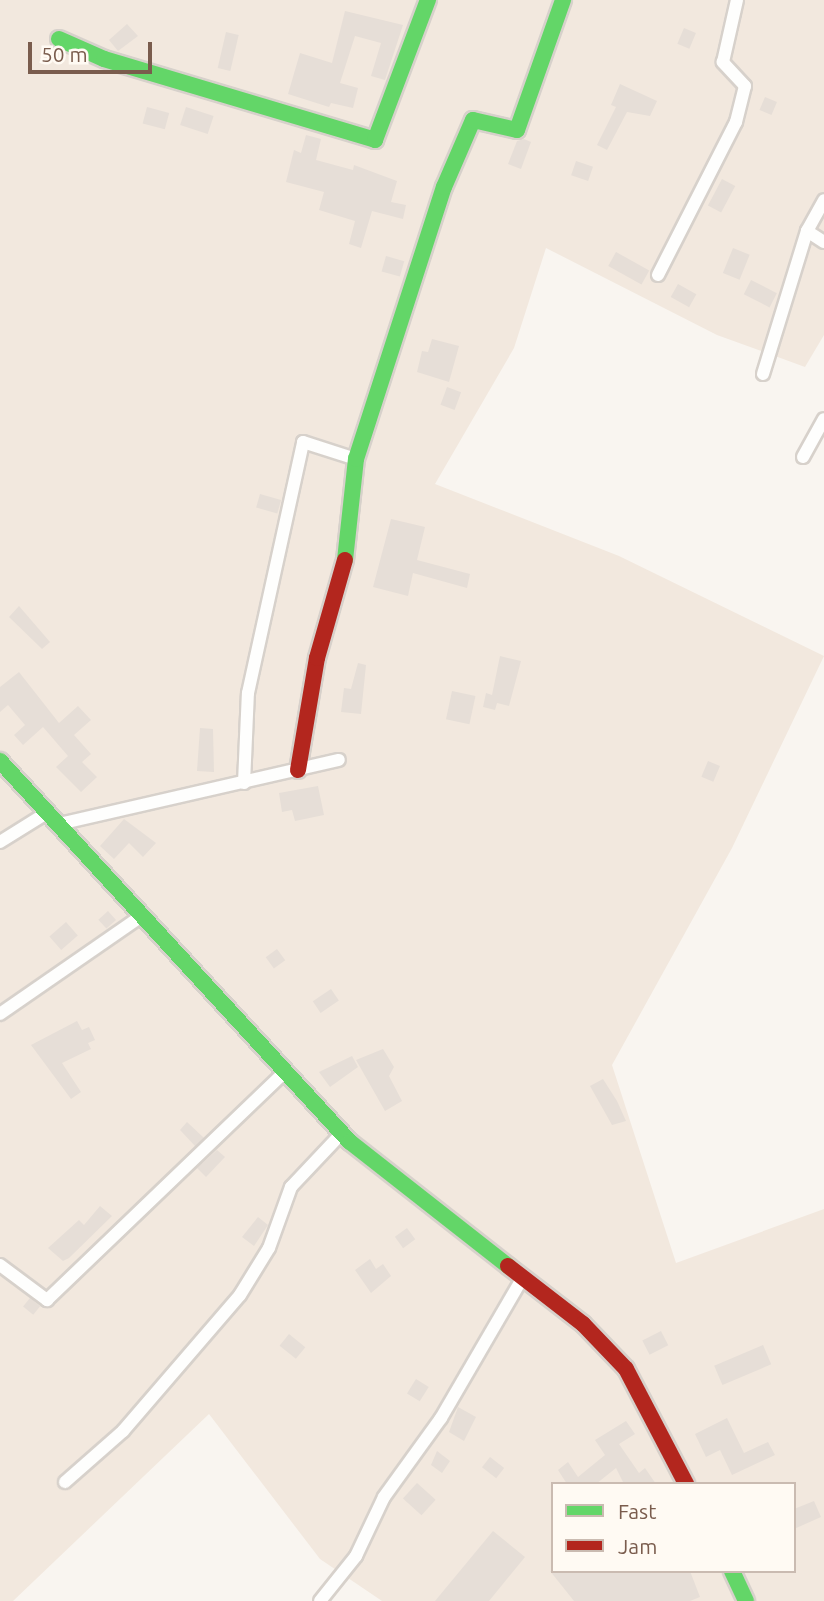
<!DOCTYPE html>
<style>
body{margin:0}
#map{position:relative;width:824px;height:1601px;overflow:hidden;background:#f9f5f0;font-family:Ubuntu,sans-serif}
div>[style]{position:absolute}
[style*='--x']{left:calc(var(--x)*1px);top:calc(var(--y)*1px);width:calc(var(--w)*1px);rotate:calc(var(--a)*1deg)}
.residential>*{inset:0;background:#f2e8de}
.building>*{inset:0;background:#e6ded7;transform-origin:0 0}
.roads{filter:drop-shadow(2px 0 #d7d1cb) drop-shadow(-2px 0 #d7d1cb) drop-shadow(0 2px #d7d1cb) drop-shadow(0 -2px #d7d1cb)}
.street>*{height:12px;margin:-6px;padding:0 6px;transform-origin:6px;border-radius:6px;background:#fefefd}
.fast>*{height:16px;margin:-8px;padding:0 8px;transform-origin:8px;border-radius:8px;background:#63d668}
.jam>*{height:16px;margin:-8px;padding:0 8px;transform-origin:8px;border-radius:8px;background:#b3261e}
span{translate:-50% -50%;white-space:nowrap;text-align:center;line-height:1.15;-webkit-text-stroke:5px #fffaf3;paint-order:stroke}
.legend{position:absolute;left:551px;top:1482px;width:245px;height:91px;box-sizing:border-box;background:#fffaf3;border:2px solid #cabbb1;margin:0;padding:9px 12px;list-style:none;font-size:21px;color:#7a5c4d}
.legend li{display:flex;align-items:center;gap:14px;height:35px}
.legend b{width:35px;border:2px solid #cabbb1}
.scale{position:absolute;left:28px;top:42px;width:124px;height:32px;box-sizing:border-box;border:4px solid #7a5c4d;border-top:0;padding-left:9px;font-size:21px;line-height:24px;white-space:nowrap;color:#7a5c4d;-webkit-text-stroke:5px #fffaf3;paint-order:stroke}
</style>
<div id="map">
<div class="residential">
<div style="clip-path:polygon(evenodd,0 0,824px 0,824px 335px,805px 367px,717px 335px,546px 248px,514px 348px,435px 484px,619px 556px,824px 656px,732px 848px,612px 1065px,676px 1263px,824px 1209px,824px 1601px,382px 1601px,320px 1559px,209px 1414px,13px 1601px,0 1601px,0 0,553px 1484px,794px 1484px,794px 1571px,553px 1571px,553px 1484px)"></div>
</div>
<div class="building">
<div style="clip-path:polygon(345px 11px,403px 25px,385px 80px,371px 76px,381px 43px,355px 36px,340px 83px,358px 88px,353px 108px,331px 103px,329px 107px,288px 94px,300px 53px,332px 63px)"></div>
<div style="clip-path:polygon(127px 24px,138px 36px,118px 51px,109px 40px)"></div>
<div style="left:684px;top:28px;width:13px;height:17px;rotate:23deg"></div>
<div style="left:226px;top:32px;width:13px;height:37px;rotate:13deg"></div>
<div style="clip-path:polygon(620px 84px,657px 101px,650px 116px,627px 112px,607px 150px,597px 145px,616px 107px,611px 105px)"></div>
<div style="left:765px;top:97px;width:13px;height:14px;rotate:23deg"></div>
<div style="left:147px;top:107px;width:23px;height:17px;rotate:15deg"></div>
<div style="left:186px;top:107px;width:29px;height:19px;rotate:18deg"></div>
<div style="clip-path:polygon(306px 135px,321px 139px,316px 160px,353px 170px,354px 165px,397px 181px,391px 202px,406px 205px,403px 219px,372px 211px,361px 248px,349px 244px,355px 221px,319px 210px,324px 192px,286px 182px,294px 150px,301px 153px)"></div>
<div style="clip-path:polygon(524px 139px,531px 142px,521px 169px,508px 164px,517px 141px)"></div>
<div style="left:576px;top:161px;width:18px;height:15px;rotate:19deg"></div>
<div style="left:722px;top:179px;width:15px;height:30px;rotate:28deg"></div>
<div style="left:733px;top:248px;width:18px;height:27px;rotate:22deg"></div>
<div style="left:616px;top:252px;width:38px;height:16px;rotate:29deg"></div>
<div style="left:386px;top:256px;width:19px;height:16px;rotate:16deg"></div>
<div style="left:751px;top:280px;width:29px;height:16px;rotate:27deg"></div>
<div style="left:678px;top:284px;width:21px;height:15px;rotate:29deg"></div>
<div style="clip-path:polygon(432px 339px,459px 346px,449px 382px,417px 372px,422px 351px,428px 352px)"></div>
<div style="left:447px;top:387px;width:15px;height:19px;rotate:20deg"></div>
<div style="left:260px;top:494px;width:22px;height:14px;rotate:16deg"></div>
<div style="clip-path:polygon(391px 519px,425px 527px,417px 560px,470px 574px,467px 588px,413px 573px,408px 596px,373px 587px)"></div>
<div style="clip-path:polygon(19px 606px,50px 642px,42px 649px,9px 617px)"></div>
<div style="clip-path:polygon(500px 656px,521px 661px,509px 706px,497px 703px,495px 710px,483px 707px,486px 693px,492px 695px)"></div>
<div style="clip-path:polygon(358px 663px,366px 665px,361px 714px,341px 712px,344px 688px,351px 689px)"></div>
<div style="clip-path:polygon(19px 672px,59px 723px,78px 706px,91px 720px,74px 735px,91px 754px,82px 762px,97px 777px,81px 792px,56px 767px,68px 756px,43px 727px,23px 745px,14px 735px,25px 725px,8px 705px,0 712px,0 687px)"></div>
<div style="left:452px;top:691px;width:24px;height:29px;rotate:12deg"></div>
<div style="clip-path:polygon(200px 728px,213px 729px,214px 772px,197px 771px)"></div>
<div style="left:708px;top:761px;width:13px;height:17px;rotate:23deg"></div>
<div style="clip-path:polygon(318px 786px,324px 815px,295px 821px,292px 810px,282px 812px,279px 793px)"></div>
<div style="clip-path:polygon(124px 819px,156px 843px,143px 857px,129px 843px,114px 859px,100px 846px)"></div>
<div style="left:108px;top:911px;width:12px;height:13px;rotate:48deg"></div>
<div style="left:66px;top:922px;width:18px;height:22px;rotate:49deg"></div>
<div style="left:277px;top:949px;width:14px;height:14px;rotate:54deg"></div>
<div style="left:331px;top:989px;width:14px;height:22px;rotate:56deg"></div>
<div style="clip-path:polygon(77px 1021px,82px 1030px,89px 1027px,95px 1040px,88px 1043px,91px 1049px,62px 1063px,81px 1092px,71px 1099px,31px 1045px)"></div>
<div style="clip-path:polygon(383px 1049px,394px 1067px,389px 1076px,402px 1101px,385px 1111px,356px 1060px)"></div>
<div style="clip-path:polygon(352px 1056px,358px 1067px,330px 1087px,319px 1072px)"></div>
<div style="clip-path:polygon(603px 1079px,617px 1101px,626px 1121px,612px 1125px,590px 1086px)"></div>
<div style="clip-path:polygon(187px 1122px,204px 1138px,195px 1146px,180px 1130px)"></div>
<div style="clip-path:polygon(217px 1150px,225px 1157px,206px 1177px,197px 1168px)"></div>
<div style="clip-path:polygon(100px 1206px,112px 1216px,69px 1258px,63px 1261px,48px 1248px,79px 1220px,84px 1225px)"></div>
<div style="clip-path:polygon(258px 1217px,268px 1225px,254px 1246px,242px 1237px)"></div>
<div style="left:407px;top:1228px;width:14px;height:15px;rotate:54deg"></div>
<div style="clip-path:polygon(370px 1259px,376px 1269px,383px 1264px,391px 1276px,371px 1293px,355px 1270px)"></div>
<div style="left:30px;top:1298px;width:13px;height:11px;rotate:39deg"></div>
<div style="left:661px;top:1331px;width:16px;height:21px;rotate:63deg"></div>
<div style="left:289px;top:1334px;width:21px;height:15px;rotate:39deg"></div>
<div style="left:763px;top:1345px;width:21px;height:53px;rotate:67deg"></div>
<div style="left:416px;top:1379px;width:15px;height:17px;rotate:32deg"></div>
<div style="clip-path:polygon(458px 1407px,476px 1417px,464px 1441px,449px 1432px)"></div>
<div style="clip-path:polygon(727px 1418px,744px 1453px,768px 1442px,775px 1455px,732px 1475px,720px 1450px,706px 1457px,695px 1434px)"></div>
<div style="clip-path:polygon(626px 1421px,635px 1434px,619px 1444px,639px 1473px,645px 1468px,656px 1484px,624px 1484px,616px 1468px,596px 1484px,567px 1484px,558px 1470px,568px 1462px,578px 1477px,605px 1455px,595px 1440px)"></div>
<div style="clip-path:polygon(437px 1451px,450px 1461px,442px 1473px,431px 1465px)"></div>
<div style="left:490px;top:1457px;width:18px;height:13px;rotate:38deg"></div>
<div style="left:417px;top:1483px;width:25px;height:21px;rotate:42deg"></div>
<div style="clip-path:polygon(814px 1501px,821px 1517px,794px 1529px,794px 1509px)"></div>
<div style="clip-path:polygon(493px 1531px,525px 1557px,489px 1601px,435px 1601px)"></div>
<div style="clip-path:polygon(550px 1571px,690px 1571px,700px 1597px,690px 1601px,574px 1601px)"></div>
</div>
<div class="roads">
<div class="street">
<div style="--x:807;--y:231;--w:20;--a:33"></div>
<div style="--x:658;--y:275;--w:172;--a:-63"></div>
<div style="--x:736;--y:122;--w:37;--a:-76"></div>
<div style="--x:745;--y:86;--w:33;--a:-133"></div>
<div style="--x:723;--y:62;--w:64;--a:-77.3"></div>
<div style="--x:763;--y:374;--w:150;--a:-72.9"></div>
<div style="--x:807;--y:231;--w:35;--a:-61"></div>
<div style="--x:803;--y:457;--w:43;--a:-61.1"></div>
<div style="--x:244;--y:783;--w:90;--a:-87.5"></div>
<div style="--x:248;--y:693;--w:257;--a:-77.6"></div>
<div style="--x:303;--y:442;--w:56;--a:17.8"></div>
<div style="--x:59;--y:824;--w:287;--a:-12.9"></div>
<div style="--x:0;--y:842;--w:57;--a:-32"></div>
<div style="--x:0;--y:1014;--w:174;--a:-34.7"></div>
<div style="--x:0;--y:1265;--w:59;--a:36.7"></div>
<div style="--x:47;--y:1300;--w:331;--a:-43.8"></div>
<div style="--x:65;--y:1482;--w:77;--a:-41.3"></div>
<div style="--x:123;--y:1431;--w:179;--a:-49.3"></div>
<div style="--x:240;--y:1295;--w:55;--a:-58.3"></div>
<div style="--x:269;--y:1248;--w:65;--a:-70.2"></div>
<div style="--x:291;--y:1187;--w:74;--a:-46.6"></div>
<div style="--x:320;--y:1601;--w:58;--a:-51.3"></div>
<div style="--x:356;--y:1556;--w:65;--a:-64.6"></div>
<div style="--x:384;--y:1497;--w:97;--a:-54.2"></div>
<div style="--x:441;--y:1418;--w:163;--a:-59.8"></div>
</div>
<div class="fast">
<div style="--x:59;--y:39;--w:49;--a:24"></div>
<div style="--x:104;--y:59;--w:283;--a:16.6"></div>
<div style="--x:375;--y:140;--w:150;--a:-69.3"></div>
<div style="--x:345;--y:560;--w:102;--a:-83.8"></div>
<div style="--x:356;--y:459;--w:286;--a:-72.1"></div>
<div style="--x:444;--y:187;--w:73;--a:-66.6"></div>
<div style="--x:473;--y:120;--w:45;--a:12.8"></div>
<div style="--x:517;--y:130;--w:138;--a:-70.5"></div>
<div style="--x:0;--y:761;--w:517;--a:47.43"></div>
<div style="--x:350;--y:1142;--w:201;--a:38.1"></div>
<div style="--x:732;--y:1571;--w:33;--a:65"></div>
</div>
<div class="jam">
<div style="--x:298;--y:770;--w:114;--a:-80.4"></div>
<div style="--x:317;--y:658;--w:102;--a:-74.1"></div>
<div style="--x:508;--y:1266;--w:95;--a:37.7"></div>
<div style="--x:583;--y:1324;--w:62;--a:46.3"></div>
<div style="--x:626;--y:1369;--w:130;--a:62.4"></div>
</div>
</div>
<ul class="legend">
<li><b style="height:9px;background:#63d668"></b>Fast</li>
<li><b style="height:9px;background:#b3261e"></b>Jam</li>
</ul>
<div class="scale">50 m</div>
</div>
